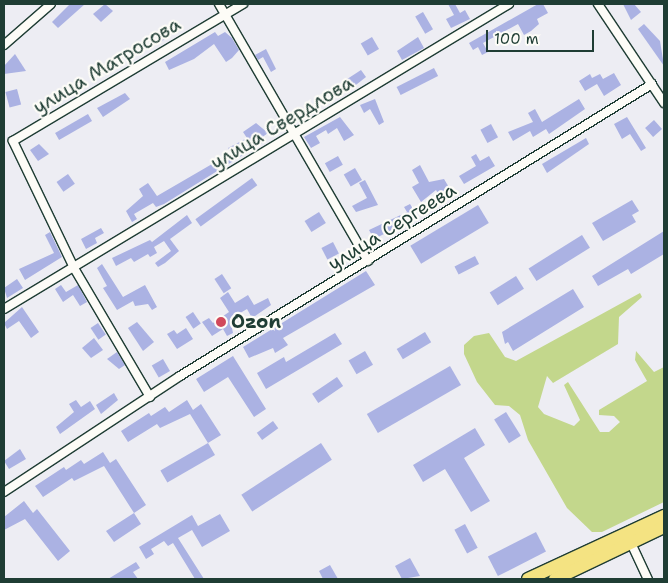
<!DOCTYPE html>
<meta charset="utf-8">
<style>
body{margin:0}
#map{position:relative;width:668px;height:583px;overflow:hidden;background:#ededf3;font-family:"Shantell Sans",sans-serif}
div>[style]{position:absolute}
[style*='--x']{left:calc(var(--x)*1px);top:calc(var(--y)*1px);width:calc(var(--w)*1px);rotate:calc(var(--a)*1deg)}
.green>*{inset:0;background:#c3d78c}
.building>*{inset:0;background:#abb2e3;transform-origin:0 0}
.roads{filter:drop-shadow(1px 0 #1f3d34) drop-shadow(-1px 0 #1f3d34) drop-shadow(0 1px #1f3d34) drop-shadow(0 -1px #1f3d34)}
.minor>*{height:8px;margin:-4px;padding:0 4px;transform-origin:4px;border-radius:4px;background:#fdfcf7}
.primary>*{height:12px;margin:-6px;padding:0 6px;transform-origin:6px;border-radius:6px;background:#f4e382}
.dots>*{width:14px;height:14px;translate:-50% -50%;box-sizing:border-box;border:2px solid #fdfcf7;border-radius:50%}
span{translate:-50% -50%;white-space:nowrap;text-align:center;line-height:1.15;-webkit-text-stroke:4.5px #fdfcf7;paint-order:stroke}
.street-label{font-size:19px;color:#1f3d34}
.poi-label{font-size:19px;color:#1f3d34;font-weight:700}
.left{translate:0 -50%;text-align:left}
.frame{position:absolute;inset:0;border:5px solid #1f3d34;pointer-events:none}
.scale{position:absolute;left:486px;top:30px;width:108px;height:22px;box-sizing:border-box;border:2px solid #1f3d34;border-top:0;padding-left:6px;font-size:15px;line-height:18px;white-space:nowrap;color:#1f3d34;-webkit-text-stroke:4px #fdfcf7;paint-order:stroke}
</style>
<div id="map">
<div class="green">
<div style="clip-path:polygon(640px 293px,642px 297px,619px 317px,618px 344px,553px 383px,547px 376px,538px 407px,544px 414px,574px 426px,580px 420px,564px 385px,568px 382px,600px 432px,609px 432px,620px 422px,614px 416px,599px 415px,599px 410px,647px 381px,635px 360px,636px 351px,654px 372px,664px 367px,664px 502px,602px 532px,592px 532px,567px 508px,528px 440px,520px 415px,509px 406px,495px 405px,477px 382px,464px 354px,464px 345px,474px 336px,489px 333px,505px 357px,516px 361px)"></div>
</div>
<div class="building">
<div style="clip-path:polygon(70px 4px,85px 4px,58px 28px,52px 22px)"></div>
<div style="clip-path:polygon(105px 4px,113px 11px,101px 22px,93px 14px)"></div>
<div style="clip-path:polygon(448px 4px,455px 4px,460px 13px,465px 10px,470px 19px,451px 28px,446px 19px,454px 15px)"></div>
<div style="clip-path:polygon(538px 4px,543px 4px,548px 13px,537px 19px,539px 24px,531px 31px,524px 35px,518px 24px,483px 43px,488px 52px,482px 55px,478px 47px,473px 50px,469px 43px)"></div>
<div style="clip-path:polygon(623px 4px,634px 4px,641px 12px,631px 20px)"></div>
<div style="left:423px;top:12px;width:20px;height:9px;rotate:60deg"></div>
<div style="clip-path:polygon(175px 24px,178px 29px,161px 42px,156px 35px)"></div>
<div style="clip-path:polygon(644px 24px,660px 41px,664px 66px,638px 29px)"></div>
<div style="clip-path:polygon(215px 32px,218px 36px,225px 32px,232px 38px,239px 50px,232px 58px,226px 62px,214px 44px,194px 59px,169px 70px,165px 62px)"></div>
<div style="left:372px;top:37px;width:14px;height:13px;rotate:60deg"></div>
<div style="clip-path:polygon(418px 37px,424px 48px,402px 60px,397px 51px)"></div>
<div style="clip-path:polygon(266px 49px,276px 69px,271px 72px,263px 57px,258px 60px,255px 55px)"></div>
<div style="clip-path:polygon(15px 54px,26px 71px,4px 74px,4px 66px)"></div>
<div style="left:434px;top:68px;width:9px;height:42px;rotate:63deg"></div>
<div style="clip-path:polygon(361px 70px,366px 77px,347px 92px,341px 83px)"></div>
<div style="clip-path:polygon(614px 73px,621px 85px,604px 96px,597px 84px,585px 91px,579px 81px,590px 74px,592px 78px,600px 74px,603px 79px)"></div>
<div style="left:17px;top:89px;width:16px;height:12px;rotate:75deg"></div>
<div style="clip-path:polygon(125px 93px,130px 99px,103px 117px,97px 108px)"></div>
<div style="clip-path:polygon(375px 99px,384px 122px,379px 125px,370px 109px,364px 113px,360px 105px)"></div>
<div style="clip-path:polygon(579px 99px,585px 109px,549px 134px,546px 129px,533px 137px,530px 131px,513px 141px,508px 132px,533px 122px,528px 113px,535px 109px,542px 122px)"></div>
<div style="left:88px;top:114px;width:8px;height:38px;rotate:60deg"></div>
<div style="clip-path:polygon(340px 117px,354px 135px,344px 141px,337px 128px,328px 134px,326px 130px,316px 136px,320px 143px,311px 148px,304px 137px)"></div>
<div style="clip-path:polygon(627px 117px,646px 148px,641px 151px,630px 134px,622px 139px,614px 124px)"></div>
<div style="left:654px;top:120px;width:12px;height:12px;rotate:48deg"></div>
<div style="clip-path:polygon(256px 123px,268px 133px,261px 138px,264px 142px,164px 204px,156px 207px,153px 203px,134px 214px,137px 219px,132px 222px,126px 211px,143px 196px,139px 189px,148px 183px,157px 196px,231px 153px,228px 148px,247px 138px,243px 132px)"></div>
<div style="left:491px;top:124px;width:15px;height:12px;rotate:62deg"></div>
<div style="clip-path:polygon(586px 138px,589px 144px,547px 173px,542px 164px)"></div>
<div style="clip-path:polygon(39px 144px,49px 154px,38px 161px,30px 150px)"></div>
<div style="clip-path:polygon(476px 154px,480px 161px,489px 156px,495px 166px,464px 184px,459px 176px,476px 166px,471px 157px)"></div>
<div style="left:338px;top:156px;width:10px;height:15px;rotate:61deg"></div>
<div style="clip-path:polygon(420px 165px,429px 182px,444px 179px,450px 189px,439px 195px,436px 190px,421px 202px,412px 187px,419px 183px,412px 170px)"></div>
<div style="left:355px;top:168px;width:14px;height:13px;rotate:60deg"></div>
<div style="left:68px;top:174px;width:12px;height:14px;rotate:55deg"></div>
<div style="left:252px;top:178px;width:9px;height:70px;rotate:54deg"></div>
<div style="clip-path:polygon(365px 180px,378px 205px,356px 212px,352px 206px,367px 198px,359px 183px)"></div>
<div style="clip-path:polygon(632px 200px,639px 211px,632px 215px,636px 222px,603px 241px,592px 223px)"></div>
<div style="clip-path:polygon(410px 204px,418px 217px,374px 239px,369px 230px,407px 212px,404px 207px)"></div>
<div style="left:478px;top:205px;width:21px;height:79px;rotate:59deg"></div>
<div style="left:319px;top:212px;width:13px;height:17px;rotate:58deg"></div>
<div style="clip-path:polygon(187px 215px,192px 223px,170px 239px,179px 251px,165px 263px,158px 267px,155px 263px,171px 251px,164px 241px,154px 247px,157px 253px,150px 257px,148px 254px,134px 262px,131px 258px,116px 266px,112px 258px,150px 240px,152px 242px)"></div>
<div style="clip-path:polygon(101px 228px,104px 233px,95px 238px,97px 243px,86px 249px,81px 239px)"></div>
<div style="clip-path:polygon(664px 231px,664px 254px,631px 274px,628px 269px,598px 286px,592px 276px)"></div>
<div style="clip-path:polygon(50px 232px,62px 257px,25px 280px,19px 269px,54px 253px,45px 235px)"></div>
<div style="left:582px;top:235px;width:15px;height:63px;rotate:58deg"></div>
<div style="left:333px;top:242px;width:13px;height:13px;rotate:63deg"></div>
<div style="left:475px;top:256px;width:9px;height:23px;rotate:63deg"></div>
<div style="clip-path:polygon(102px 264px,123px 297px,145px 285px,157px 307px,152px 310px,148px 304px,135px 306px,133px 301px,117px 310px,103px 288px,107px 286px,97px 268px)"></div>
<div style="clip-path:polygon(366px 271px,375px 285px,283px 338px,288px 345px,275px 353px,273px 348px,249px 358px,243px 347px)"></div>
<div style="left:222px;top:274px;width:17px;height:9px;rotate:57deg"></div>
<div style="left:516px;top:276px;width:15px;height:31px;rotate:58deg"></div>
<div style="clip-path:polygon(17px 279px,23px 288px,7px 298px,4px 288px)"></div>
<div style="clip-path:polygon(61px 285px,66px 292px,78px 285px,87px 302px,80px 306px,73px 295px,63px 302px,55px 289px)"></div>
<div style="clip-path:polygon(573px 289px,584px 307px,513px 351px,508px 342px,505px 344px,502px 332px)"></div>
<div style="clip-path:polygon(228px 292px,235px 303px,248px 295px,254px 305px,268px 298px,271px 305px,252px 318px,247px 309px,230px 319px,233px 333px,227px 336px,223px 329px,212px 336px,202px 322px,209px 318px,213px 323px,229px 312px,220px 298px)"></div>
<div style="clip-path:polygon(22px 307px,39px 332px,31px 338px,19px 321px,7px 329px,4px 323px)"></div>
<div style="left:193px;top:312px;width:14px;height:9px;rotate:56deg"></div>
<div style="clip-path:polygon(137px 322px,154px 342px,143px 351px,128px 328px)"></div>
<div style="left:98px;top:323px;width:14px;height:9px;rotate:56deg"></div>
<div style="clip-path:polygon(186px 328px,193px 339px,177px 349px,167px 334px,174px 330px,177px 334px)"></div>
<div style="left:425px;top:332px;width:12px;height:33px;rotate:59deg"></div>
<div style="clip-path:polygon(335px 333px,342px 344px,266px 389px,257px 373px,284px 357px,286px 362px)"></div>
<div style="clip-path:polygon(94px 338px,103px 350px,91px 358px,82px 348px)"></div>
<div style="left:365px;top:351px;width:16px;height:19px;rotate:60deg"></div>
<div style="clip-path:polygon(117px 352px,125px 365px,119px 369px,107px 359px)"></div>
<div style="clip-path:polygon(233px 356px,266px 409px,254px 417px,228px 377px,204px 392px,196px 379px)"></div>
<div style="left:163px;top:359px;width:14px;height:13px;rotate:60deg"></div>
<div style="left:450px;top:366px;width:22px;height:96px;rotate:60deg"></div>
<div style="left:337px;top:377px;width:11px;height:30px;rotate:56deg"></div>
<div style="clip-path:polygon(114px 393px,118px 400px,101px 414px,96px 405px)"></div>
<div style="clip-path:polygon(76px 400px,81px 407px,90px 401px,95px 409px,60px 434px,56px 427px,74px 412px,69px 404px)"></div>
<div style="clip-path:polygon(187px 400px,193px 410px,201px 404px,221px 435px,208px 443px,190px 414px,160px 428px,157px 424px,128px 442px,121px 431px,149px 413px,151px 416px,165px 407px,169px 412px)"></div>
<div style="left:506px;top:412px;width:28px;height:14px;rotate:58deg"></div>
<div style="left:273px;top:421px;width:9px;height:20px;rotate:54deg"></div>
<div style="clip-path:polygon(475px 428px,485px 445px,464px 458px,490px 501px,471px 512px,445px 469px,423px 482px,413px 465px)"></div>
<div style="left:208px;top:443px;width:14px;height:55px;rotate:60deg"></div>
<div style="left:321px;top:443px;width:20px;height:95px;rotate:57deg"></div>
<div style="clip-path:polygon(20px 449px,26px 459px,9px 469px,4px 461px)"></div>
<div style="clip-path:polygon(103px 452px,110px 463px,116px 459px,146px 505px,134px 513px,141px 524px,114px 542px,106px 531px,134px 513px,104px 466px,74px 481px,72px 478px,43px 497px,35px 486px,64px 467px,66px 470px,81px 460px,84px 464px)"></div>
<div style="clip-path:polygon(24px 501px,33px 513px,37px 509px,70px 551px,58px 561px,25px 519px,4px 530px,4px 517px)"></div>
<div style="clip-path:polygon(220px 514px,230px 531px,202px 547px,192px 530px,178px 538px,204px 579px,195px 579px,173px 543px,168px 546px,164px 541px,151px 549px,154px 554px,146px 559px,139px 547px,192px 515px,198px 526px)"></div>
<div style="left:465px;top:524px;width:27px;height:12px;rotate:62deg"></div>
<div style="left:536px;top:532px;width:22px;height:54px;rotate:63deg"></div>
<div style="clip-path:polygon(410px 558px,420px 576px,402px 579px,395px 566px)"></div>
<div style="clip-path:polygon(136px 562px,140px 568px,133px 572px,138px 579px,108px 579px)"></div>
<div style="clip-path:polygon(330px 565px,338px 579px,323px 579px,319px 571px)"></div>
</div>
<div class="roads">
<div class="minor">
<div style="--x:219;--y:4;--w:297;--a:59.9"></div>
<div style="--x:598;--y:4;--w:119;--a:56.3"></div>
<div style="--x:4;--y:45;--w:62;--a:-41.1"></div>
<div style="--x:4;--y:309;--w:590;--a:-31.13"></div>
<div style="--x:150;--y:397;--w:150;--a:-120.5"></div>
<div style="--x:74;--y:268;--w:141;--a:-115.7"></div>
<div style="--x:13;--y:141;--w:268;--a:-30.8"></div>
<div style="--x:4;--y:492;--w:211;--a:-33.4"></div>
<div style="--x:180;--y:376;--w:555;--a:-31.74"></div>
<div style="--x:631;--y:543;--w:40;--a:65"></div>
</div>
<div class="primary">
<div style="--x:528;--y:579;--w:150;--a:-24.9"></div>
<div style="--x:555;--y:579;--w:121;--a:-25.5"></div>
</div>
</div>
<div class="dots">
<div style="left:221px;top:322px;background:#d1495b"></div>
</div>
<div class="street-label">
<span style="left:107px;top:66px;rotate:-31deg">улица Матросова</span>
<span style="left:282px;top:123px;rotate:-31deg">улица Свердлова</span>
<span style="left:392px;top:227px;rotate:-32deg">улица Сергеева</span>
</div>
<div class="poi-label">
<span class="left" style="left:231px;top:322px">Ozon</span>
</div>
<div class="frame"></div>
<div class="scale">100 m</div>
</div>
